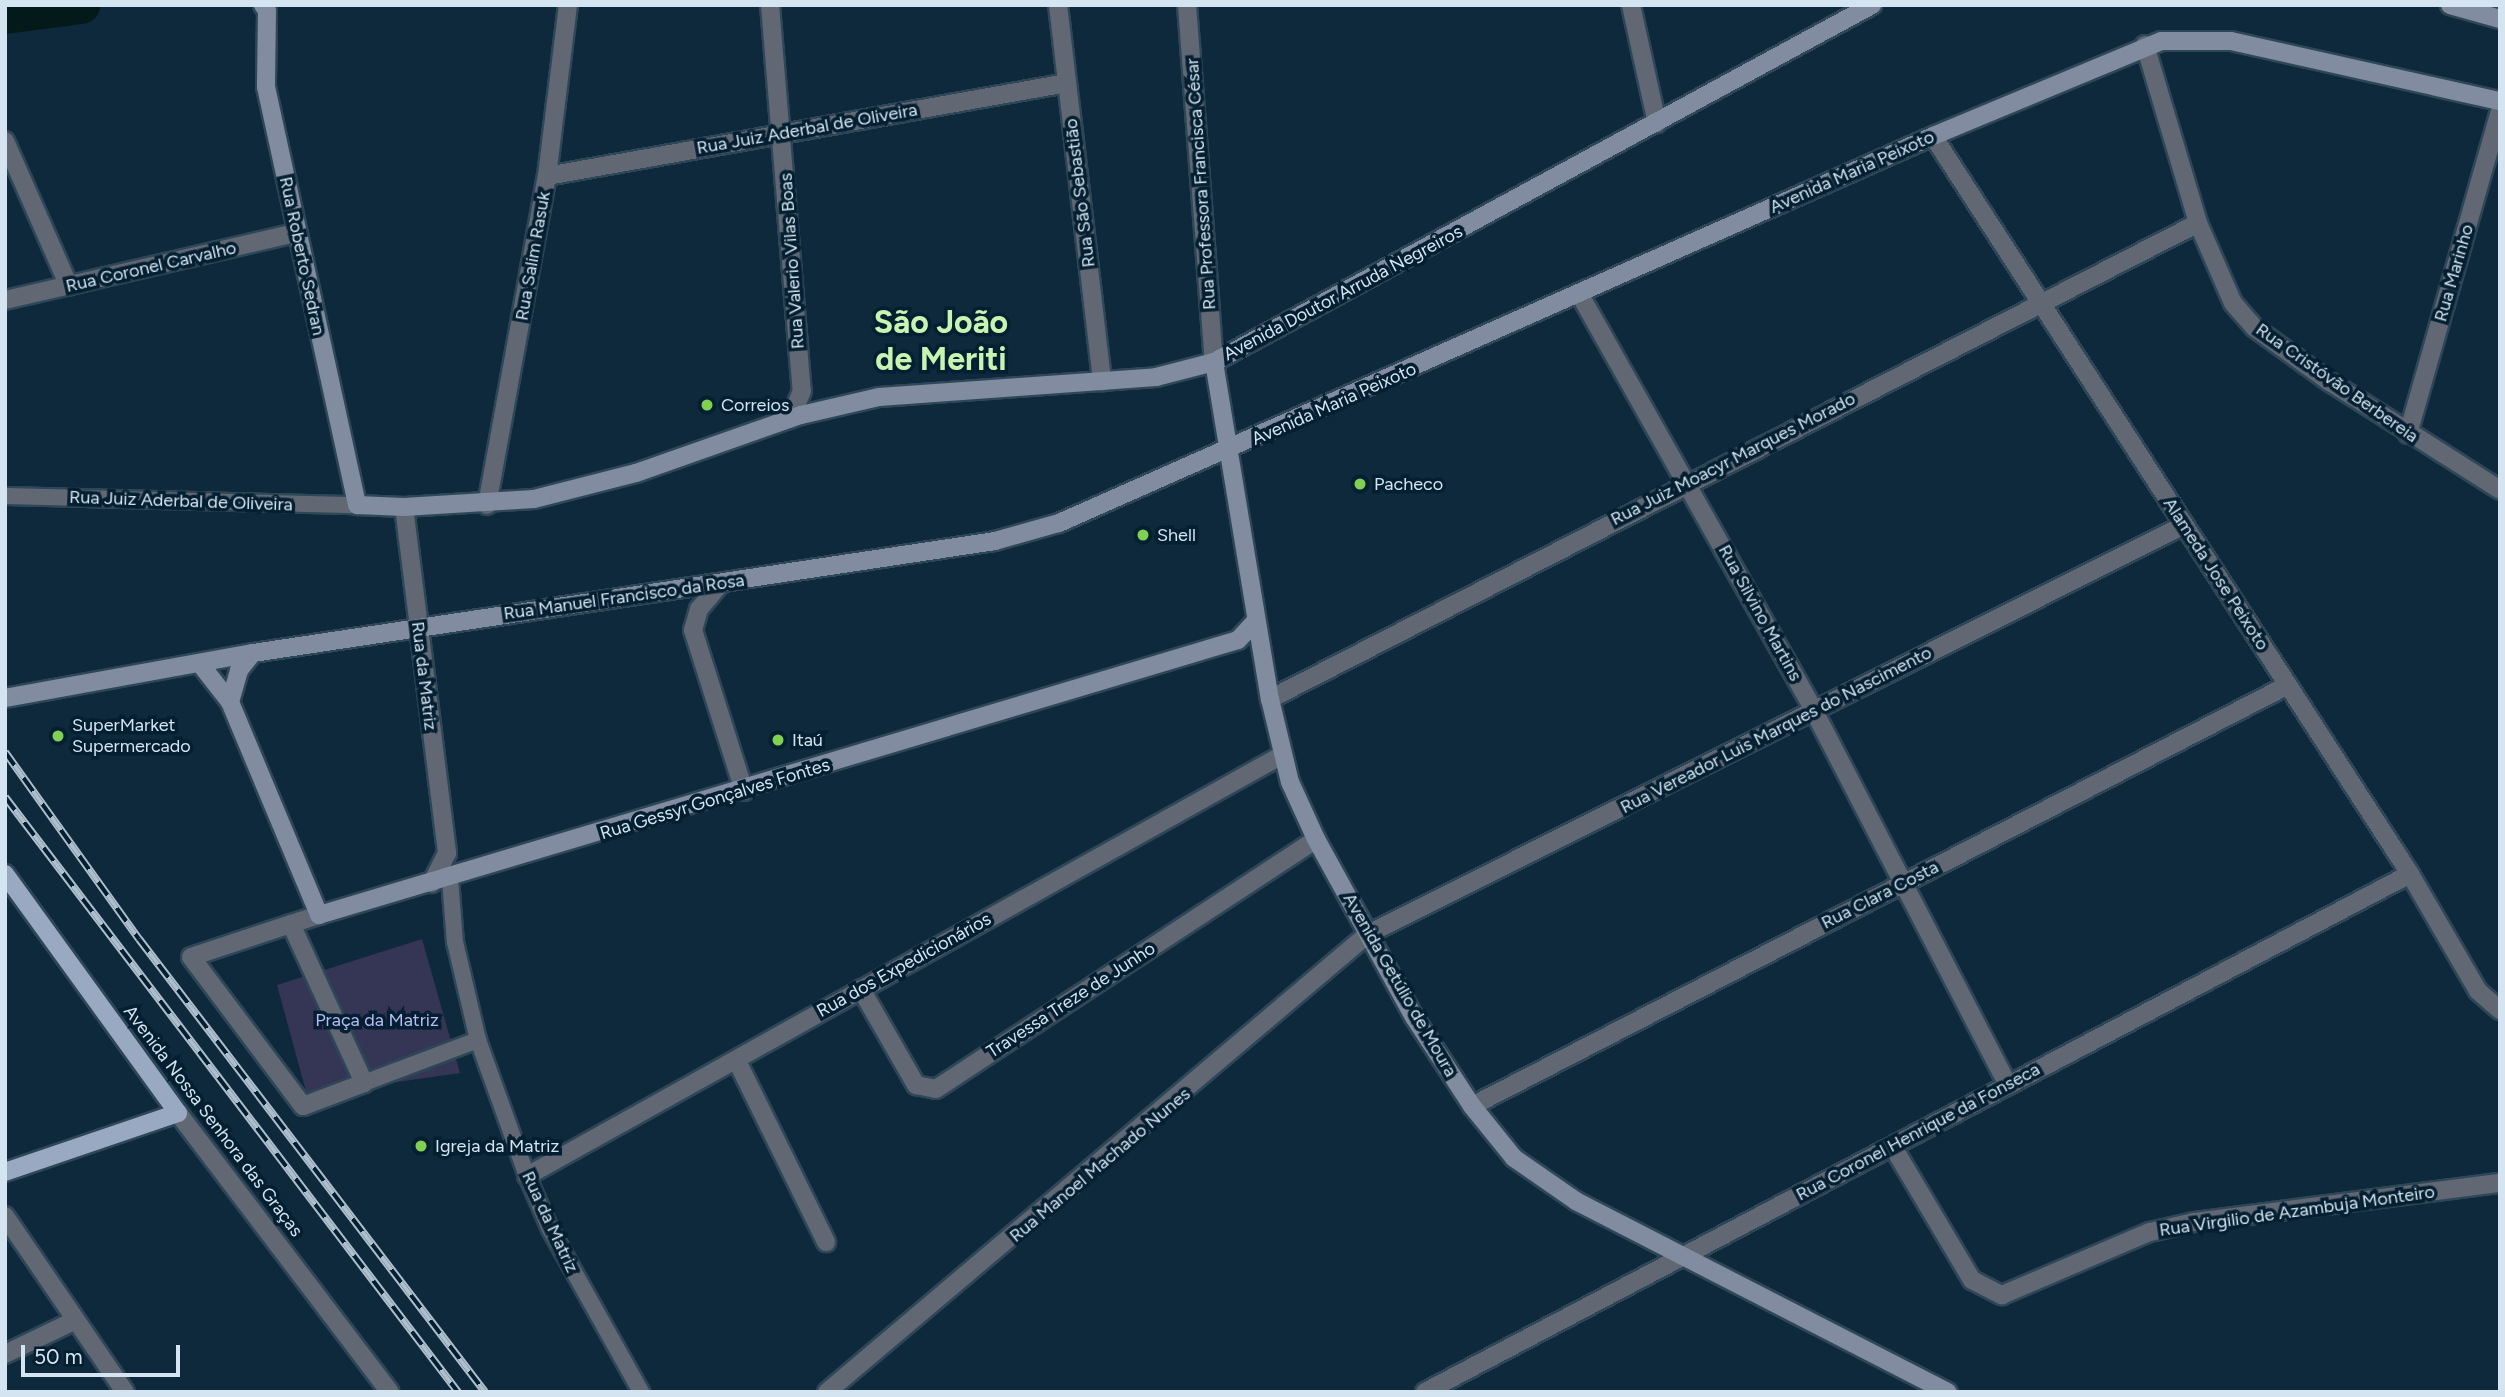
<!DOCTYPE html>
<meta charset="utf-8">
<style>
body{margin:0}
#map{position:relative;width:2505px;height:1397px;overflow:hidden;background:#0e293b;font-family:Figtree,sans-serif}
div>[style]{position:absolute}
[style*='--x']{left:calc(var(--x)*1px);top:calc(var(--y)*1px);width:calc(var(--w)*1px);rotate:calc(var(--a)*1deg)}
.green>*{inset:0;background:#353556}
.river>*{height:38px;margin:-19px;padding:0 19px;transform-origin:19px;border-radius:19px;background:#041919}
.roads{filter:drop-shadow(2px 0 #2e4758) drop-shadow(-2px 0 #2e4758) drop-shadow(0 2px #2e4758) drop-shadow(0 -2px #2e4758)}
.pedestrian>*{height:16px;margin:-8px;padding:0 8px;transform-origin:8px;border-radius:8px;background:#616874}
.minor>*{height:18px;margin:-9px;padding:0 9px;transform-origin:9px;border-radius:9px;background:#616874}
.secondary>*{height:18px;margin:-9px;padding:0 9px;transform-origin:9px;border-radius:9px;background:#818ca0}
.primary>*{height:18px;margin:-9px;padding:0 9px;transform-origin:9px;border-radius:9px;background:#9aa9c2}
.rail>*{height:8px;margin-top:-4px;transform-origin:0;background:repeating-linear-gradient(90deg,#041f31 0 16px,#adbfcd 0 32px);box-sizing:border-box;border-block:2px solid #adbfcd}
.dots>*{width:19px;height:19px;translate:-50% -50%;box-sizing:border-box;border:4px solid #041f31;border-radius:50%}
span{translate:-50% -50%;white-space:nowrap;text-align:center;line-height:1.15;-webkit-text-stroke:7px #041f31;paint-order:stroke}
.street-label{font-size:18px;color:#d4e4f0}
.poi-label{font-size:18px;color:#d4e4f0}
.left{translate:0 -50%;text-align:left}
.park-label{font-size:18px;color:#b9bbf3}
.town-label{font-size:32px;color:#c7f4b1;font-weight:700}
.frame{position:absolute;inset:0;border:7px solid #d4e4f0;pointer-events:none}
.scale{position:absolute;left:21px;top:1345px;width:159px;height:32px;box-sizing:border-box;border:4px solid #d4e4f0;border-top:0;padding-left:9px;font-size:21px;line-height:24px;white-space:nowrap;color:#d4e4f0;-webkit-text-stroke:5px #041f31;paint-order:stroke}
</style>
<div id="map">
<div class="green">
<div style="clip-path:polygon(422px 939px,460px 1073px,307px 1095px,277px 985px)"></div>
</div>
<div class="river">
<div style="--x:5;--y:15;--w:77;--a:-7.5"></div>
</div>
<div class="roads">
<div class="pedestrian">
<div style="--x:5;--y:496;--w:352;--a:1.5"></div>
<div style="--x:450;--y:879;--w:63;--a:85.5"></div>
<div style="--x:455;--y:942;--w:101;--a:76.8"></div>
<div style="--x:478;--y:1040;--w:145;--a:70.2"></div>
<div style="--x:527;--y:1176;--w:58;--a:66.5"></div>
<div style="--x:550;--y:1229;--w:187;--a:60.8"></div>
<div style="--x:364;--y:1083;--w:122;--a:-20.7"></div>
</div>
<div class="minor">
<div style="--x:770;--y:5;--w:387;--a:85.3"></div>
<div style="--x:802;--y:391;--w:30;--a:113"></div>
<div style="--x:1058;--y:5;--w:379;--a:83.3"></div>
<div style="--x:1187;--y:5;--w:358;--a:85.7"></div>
<div style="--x:1631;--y:5;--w:121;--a:77.6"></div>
<div style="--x:2145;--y:45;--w:186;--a:73.4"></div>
<div style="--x:2198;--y:223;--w:87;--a:66.4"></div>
<div style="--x:2233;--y:303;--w:33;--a:49"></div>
<div style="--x:2255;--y:328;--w:92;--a:35.8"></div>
<div style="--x:2330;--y:382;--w:201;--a:32.4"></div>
<div style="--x:1933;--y:136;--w:879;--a:57.12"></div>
<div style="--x:2410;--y:874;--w:135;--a:59.8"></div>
<div style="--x:2478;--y:991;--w:29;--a:41"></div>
<div style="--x:5;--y:141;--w:158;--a:66.2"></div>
<div style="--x:547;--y:176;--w:528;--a:-10.14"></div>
<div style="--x:1580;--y:295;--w:477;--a:60.6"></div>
<div style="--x:1814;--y:711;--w:421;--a:62.6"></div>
<div style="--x:5;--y:300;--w:299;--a:-13"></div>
<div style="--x:2408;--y:434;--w:335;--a:-74.1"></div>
<div style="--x:487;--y:505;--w:334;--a:-79.7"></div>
<div style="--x:547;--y:176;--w:172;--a:-83"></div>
<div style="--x:404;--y:507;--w:349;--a:82.9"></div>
<div style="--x:447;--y:853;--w:34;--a:117"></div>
<div style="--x:721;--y:583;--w:34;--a:130"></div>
<div style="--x:699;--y:609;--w:22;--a:106"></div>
<div style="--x:693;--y:630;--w:169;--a:72.4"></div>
<div style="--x:1270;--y:699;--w:1043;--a:-27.15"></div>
<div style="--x:291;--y:924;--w:175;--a:65.3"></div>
<div style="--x:364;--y:1083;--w:65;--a:159.3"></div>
<div style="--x:303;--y:1106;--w:186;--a:-126.9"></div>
<div style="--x:191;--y:957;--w:105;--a:-18.3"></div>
<div style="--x:291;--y:924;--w:29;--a:-18"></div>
<div style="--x:861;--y:989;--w:111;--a:60.2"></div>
<div style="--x:916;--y:1085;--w:20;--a:11"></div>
<div style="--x:936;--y:1089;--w:455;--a:-33.3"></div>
<div style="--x:737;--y:1061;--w:202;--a:63.8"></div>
<div style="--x:1472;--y:1106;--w:918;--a:-27.29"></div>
<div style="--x:178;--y:1113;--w:350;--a:52.8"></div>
<div style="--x:1893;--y:1147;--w:155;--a:59.3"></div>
<div style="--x:1972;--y:1280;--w:34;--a:27"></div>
<div style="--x:2002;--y:1295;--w:161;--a:-23.1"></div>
<div style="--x:2150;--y:1232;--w:45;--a:-12.8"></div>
<div style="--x:2194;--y:1222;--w:308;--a:-7.3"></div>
<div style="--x:527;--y:1176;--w:864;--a:-29.14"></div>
<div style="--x:5;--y:1216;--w:213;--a:55.7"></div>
<div style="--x:5;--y:1354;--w:76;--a:-25.6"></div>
<div style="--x:827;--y:1392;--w:709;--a:-40.25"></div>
<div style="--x:1368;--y:934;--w:913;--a:-26.62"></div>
<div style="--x:1425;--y:1392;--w:1113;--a:-27.74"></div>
</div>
<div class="secondary">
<div style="--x:263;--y:5;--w:7;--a:56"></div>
<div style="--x:267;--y:11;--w:76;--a:90.8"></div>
<div style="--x:266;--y:87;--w:428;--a:77.7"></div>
<div style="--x:357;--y:505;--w:47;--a:2.4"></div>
<div style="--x:404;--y:507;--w:130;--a:-3.5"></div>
<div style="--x:534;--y:499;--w:105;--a:-14.3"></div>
<div style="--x:636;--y:473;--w:175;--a:-19.4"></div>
<div style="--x:801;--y:415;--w:80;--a:-13"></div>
<div style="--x:879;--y:397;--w:278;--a:-4.1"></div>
<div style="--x:1156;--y:377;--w:60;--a:-14.5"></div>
<div style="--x:1214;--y:362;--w:749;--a:-28.48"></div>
<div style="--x:2450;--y:5;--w:52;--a:15.6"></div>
<div style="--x:1214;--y:362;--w:342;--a:80.6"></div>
<div style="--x:1270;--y:699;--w:85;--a:76.5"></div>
<div style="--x:1290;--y:782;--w:63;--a:65.5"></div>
<div style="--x:1316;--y:839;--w:203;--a:61.2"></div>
<div style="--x:1414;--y:1017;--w:106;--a:56.9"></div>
<div style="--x:1472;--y:1106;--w:67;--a:51.1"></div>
<div style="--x:1514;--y:1158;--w:75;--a:34.7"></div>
<div style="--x:1576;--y:1201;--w:418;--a:27.2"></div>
<div style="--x:201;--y:665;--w:47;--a:51.9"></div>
<div style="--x:230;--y:702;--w:231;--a:67.3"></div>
<div style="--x:319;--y:915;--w:959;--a:-16.66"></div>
<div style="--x:1238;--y:640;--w:26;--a:-47"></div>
<div style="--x:5;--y:698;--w:252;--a:-10.3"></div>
<div style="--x:253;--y:653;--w:750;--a:-8.58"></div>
<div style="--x:995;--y:541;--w:66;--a:-15.7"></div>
<div style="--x:1059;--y:523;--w:956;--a:-23.88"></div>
<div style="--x:1933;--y:136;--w:247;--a:-22.6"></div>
<div style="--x:2161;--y:41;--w:70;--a:0"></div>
<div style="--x:2231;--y:41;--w:276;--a:12.6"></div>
<div style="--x:230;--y:702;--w:33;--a:-74"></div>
<div style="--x:239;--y:670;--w:22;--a:-51"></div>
</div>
<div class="primary">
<div style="--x:5;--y:874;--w:295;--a:54.1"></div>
<div style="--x:178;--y:1113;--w:183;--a:161.2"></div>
</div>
</div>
<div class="rail">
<div style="--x:5;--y:752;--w:230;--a:54.4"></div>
<div style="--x:139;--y:939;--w:570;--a:52.63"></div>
<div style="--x:5;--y:797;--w:748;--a:52.72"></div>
</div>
<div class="dots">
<div style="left:707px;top:405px;background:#80d051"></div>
<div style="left:1360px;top:484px;background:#80d051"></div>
<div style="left:1143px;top:535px;background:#80d051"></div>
<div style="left:58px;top:736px;background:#80d051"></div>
<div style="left:778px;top:740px;background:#80d051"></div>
<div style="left:421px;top:1146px;background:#80d051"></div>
</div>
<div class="street-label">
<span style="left:807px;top:129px;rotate:-10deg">Rua Juiz Aderbal de Oliveira</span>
<span style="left:1852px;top:172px;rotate:-24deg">Avenida Maria Peixoto</span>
<span style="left:1201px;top:184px;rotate:-94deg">Rua Professora Francisca César</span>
<span style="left:1080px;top:193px;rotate:-97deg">Rua São Sebastião</span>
<span style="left:302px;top:256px;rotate:78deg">Rua Roberto Sedran</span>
<span style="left:533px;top:256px;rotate:-80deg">Rua Salim Rasuk</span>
<span style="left:792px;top:261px;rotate:-94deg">Rua Valerio Vilas Boas</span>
<span style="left:151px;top:267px;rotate:-13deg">Rua Coronel Carvalho</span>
<span style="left:2454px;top:273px;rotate:-74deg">Rua Marinho</span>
<span style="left:1343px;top:293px;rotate:-28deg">Avenida Doutor Arruda Negreiros</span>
<span style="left:2337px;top:383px;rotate:35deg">Rua Cristóvão Berbereia</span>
<span style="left:1334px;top:404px;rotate:-24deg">Avenida Maria Peixoto</span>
<span style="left:1733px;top:459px;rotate:-27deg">Rua Juiz Moacyr Marques Morado</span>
<span style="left:181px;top:501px;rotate:2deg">Rua Juiz Aderbal de Oliveira</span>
<span style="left:2216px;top:574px;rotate:57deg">Alameda Jose Peixoto</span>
<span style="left:624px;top:597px;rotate:-8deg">Rua Manuel Francisco da Rosa</span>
<span style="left:1760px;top:613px;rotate:61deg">Rua Silvino Martins</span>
<span style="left:424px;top:676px;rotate:83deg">Rua da Matriz</span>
<span style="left:1776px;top:730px;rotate:-27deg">Rua Vereador Luis Marques do Nascimento</span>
<span style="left:715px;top:799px;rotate:-17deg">Rua Gessyr Gonçalves Fontes</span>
<span style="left:1880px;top:895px;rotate:-27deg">Rua Clara Costa</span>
<span style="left:904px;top:965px;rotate:-29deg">Rua dos Expedicionários</span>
<span style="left:1400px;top:985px;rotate:60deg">Avenida Getúlio de Moura</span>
<span style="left:1071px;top:1000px;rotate:-33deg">Travessa Treze de Junho</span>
<span style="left:213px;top:1121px;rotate:53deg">Avenida Nossa Senhora das Graças</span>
<span style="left:1918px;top:1132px;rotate:-28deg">Rua Coronel Henrique da Fonseca</span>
<span style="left:1100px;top:1165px;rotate:-40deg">Rua Manoel Machado Nunes</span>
<span style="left:2297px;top:1211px;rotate:-8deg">Rua Virgilio de Azambuja Monteiro</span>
<span style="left:550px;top:1222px;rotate:65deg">Rua da Matriz</span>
</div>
<div class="poi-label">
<span class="left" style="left:721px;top:405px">Correios</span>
<span class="left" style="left:1374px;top:484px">Pacheco</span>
<span class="left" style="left:1157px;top:535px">Shell</span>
<span class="left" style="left:72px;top:736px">SuperMarket<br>Supermercado</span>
<span class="left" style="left:792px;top:740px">Itaú</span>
<span class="left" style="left:435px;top:1146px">Igreja da Matriz</span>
</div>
<div class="park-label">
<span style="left:377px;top:1020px">Praça da Matriz</span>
</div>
<div class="town-label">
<span style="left:941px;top:341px">São João<br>de Meriti</span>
</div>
<div class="frame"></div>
<div class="scale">50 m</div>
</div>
